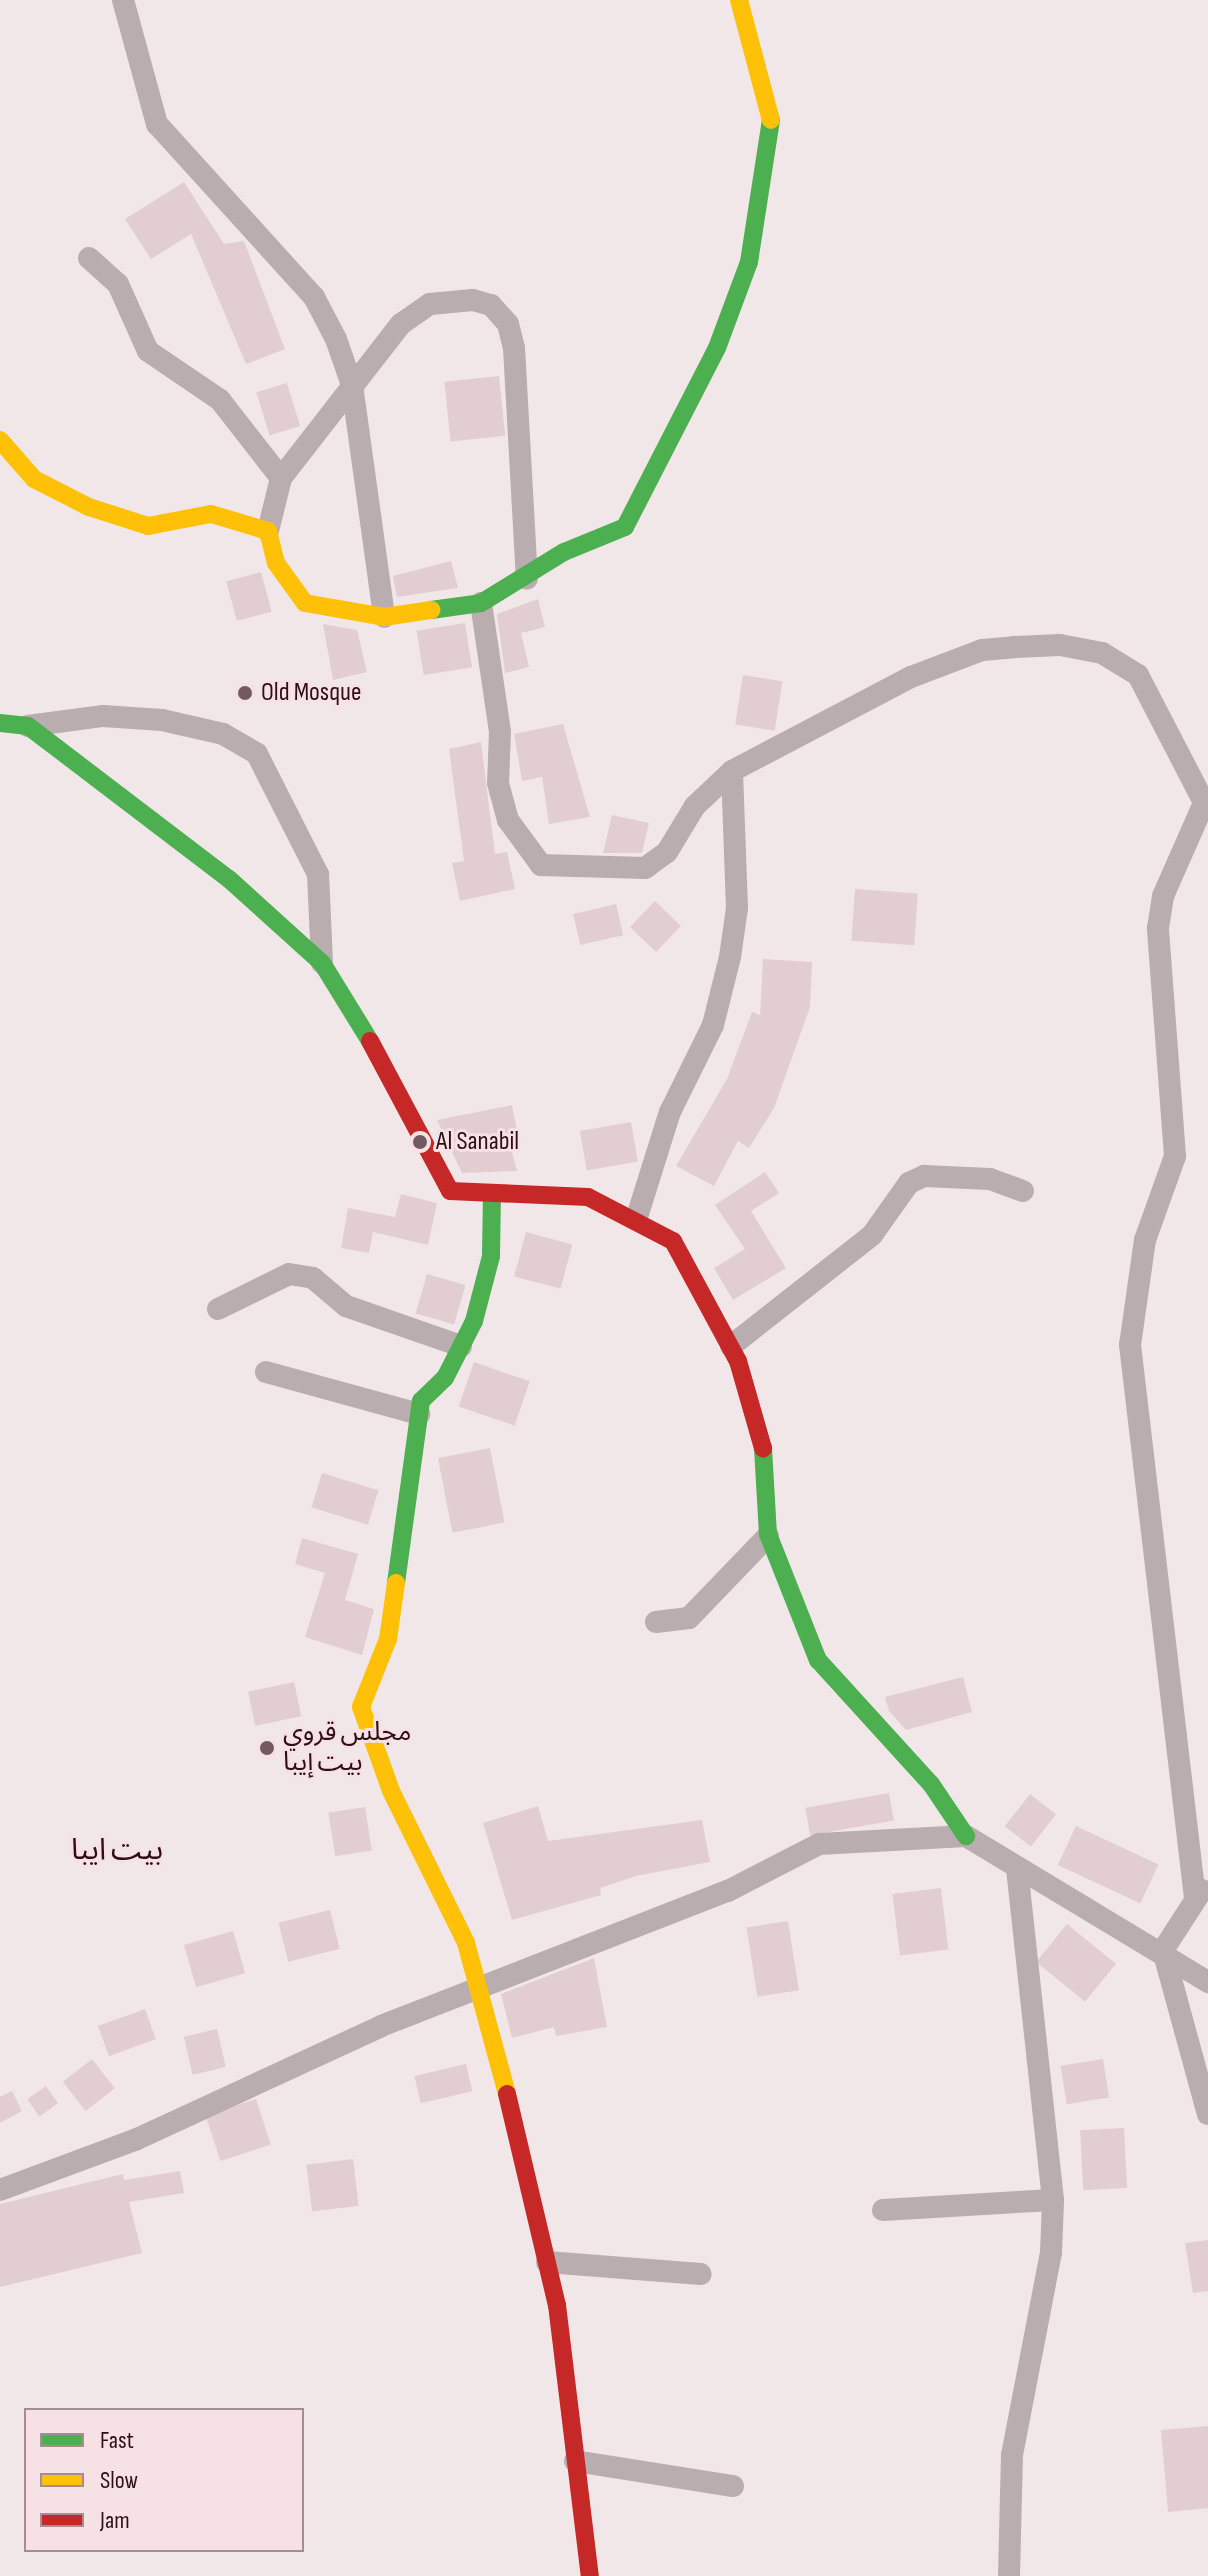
<!DOCTYPE html>
<meta charset="utf-8">
<style>
body{margin:0}
#map{position:relative;width:1208px;height:2576px;overflow:hidden;background:#f2e7e8;font-family:"Sofia Sans Condensed","Noto Sans Arabic",sans-serif}
div>[style]{position:absolute}
[style*='--x']{left:calc(var(--x)*1px);top:calc(var(--y)*1px);width:calc(var(--w)*1px);rotate:calc(var(--a)*1deg)}
.building>*{inset:0;background:#e2ced1;transform-origin:0 0}
.street>*{height:22px;margin:-11px;padding:0 11px;transform-origin:11px;border-radius:11px;background:#b9adaf}
.fast>*{height:18px;margin:-9px;padding:0 9px;transform-origin:9px;border-radius:9px;background:#4caf50}
.slow>*{height:18px;margin:-9px;padding:0 9px;transform-origin:9px;border-radius:9px;background:#ffc107}
.jam>*{height:18px;margin:-9px;padding:0 9px;transform-origin:9px;border-radius:9px;background:#c62828}
.dots>*{width:22px;height:22px;translate:-50% -50%;box-sizing:border-box;border:4px solid #f6e2e5;border-radius:50%}
span{translate:-50% -50%;white-space:nowrap;text-align:center;line-height:1.15;-webkit-text-stroke:6px #f6e2e5;paint-order:stroke}
.poi-label{font-size:26px;color:#2f0e16}
.left{translate:0 -50%;text-align:left}
.quarter-label{font-size:30px;color:#2f0e16}
.legend{position:absolute;left:24px;top:2408px;width:280px;height:144px;box-sizing:border-box;background:#f6e2e5;border:2px solid #a68d92;margin:0;padding:10px 14px;list-style:none;font-size:24px;color:#2f0e16}
.legend li{display:flex;align-items:center;gap:16px;height:40px}
.legend b{width:40px;border:2px solid #a68d92}
</style>
<div id="map">
<div class="building">
<div style="clip-path:polygon(184px 182px,224px 244px,244px 241px,285px 349px,246px 364px,191px 234px,151px 259px,125px 219px)"></div>
<div style="left:499px;top:376px;width:60px;height:55px;rotate:84deg"></div>
<div style="left:287px;top:383px;width:45px;height:32px;rotate:73deg"></div>
<div style="clip-path:polygon(451px 561px,458px 588px,397px 597px,393px 576px)"></div>
<div style="left:261px;top:572px;width:41px;height:36px;rotate:75deg"></div>
<div style="clip-path:polygon(538px 599px,545px 627px,521px 633px,529px 667px,505px 673px,497px 614px)"></div>
<div style="left:465px;top:623px;width:45px;height:49px;rotate:81deg"></div>
<div style="clip-path:polygon(323px 624px,357px 630px,367px 672px,333px 680px)"></div>
<div style="left:743px;top:675px;width:40px;height:50px;rotate:9deg"></div>
<div style="clip-path:polygon(563px 724px,590px 817px,549px 824px,542px 777px,522px 781px,514px 734px)"></div>
<div style="clip-path:polygon(481px 742px,495px 854px,507px 852px,515px 889px,460px 901px,452px 863px,464px 861px,449px 749px)"></div>
<div style="clip-path:polygon(612px 815px,649px 823px,642px 853px,603px 853px)"></div>
<div style="left:855px;top:889px;width:63px;height:52px;rotate:4deg"></div>
<div style="left:655px;top:901px;width:36px;height:36px;rotate:44deg"></div>
<div style="left:616px;top:904px;width:32px;height:44px;rotate:77deg"></div>
<div style="clip-path:polygon(763px 959px,812px 962px,810px 1007px,774px 1108px,749px 1148px,738px 1141px,714px 1186px,676px 1166px,727px 1079px,752px 1012px,760px 1015px)"></div>
<div style="clip-path:polygon(512px 1105px,518px 1135px,508px 1137px,517px 1171px,462px 1173px,437px 1120px)"></div>
<div style="left:631px;top:1122px;width:40px;height:52px;rotate:80deg"></div>
<div style="clip-path:polygon(765px 1172px,779px 1193px,751px 1211px,786px 1268px,733px 1300px,714px 1268px,745px 1249px,715px 1205px)"></div>
<div style="clip-path:polygon(401px 1194px,437px 1203px,428px 1245px,373px 1232px,369px 1253px,341px 1248px,348px 1208px,395px 1217px)"></div>
<div style="left:526px;top:1232px;width:48px;height:46px;rotate:15deg"></div>
<div style="left:427px;top:1274px;width:40px;height:41px;rotate:16deg"></div>
<div style="left:474px;top:1362px;width:59px;height:47px;rotate:19deg"></div>
<div style="left:490px;top:1448px;width:76px;height:53px;rotate:79deg"></div>
<div style="left:322px;top:1473px;width:59px;height:36px;rotate:17deg"></div>
<div style="clip-path:polygon(302px 1538px,358px 1554px,345px 1600px,374px 1609px,362px 1655px,305px 1637px,325px 1573px,295px 1564px)"></div>
<div style="clip-path:polygon(963px 1677px,972px 1712px,906px 1730px,889px 1711px,885px 1697px)"></div>
<div style="left:294px;top:1682px;width:35px;height:47px;rotate:78deg"></div>
<div style="left:889px;top:1793px;width:28px;height:85px;rotate:80deg"></div>
<div style="left:1030px;top:1794px;width:33px;height:41px;rotate:38deg"></div>
<div style="clip-path:polygon(538px 1806px,548px 1841px,702px 1820px,710px 1862px,636px 1876px,600px 1888px,601px 1895px,512px 1920px,483px 1823px)"></div>
<div style="left:365px;top:1807px;width:44px;height:37px;rotate:81deg"></div>
<div style="left:1076px;top:1826px;width:91px;height:43px;rotate:25deg"></div>
<div style="left:941px;top:1888px;width:62px;height:49px;rotate:83deg"></div>
<div style="left:330px;top:1910px;width:40px;height:53px;rotate:76deg"></div>
<div style="left:788px;top:1921px;width:70px;height:42px;rotate:81deg"></div>
<div style="left:1067px;top:1924px;width:63px;height:49px;rotate:39deg"></div>
<div style="left:233px;top:1931px;width:44px;height:51px;rotate:74deg"></div>
<div style="clip-path:polygon(594px 1958px,607px 2027px,556px 2036px,554px 2027px,512px 2038px,501px 1994px)"></div>
<div style="left:145px;top:2009px;width:32px;height:50px;rotate:70deg"></div>
<div style="left:217px;top:2029px;width:39px;height:34px;rotate:77deg"></div>
<div style="left:92px;top:2059px;width:37px;height:37px;rotate:52deg"></div>
<div style="left:1103px;top:2059px;width:39px;height:43px;rotate:81deg"></div>
<div style="left:466px;top:2064px;width:28px;height:53px;rotate:77deg"></div>
<div style="left:46px;top:2086px;width:21px;height:23px;rotate:55deg"></div>
<div style="clip-path:polygon(12px 2091px,22px 2111px,0 2123px,0 2097px)"></div>
<div style="left:256px;top:2099px;width:48px;height:53px;rotate:72deg"></div>
<div style="left:1124px;top:2128px;width:60px;height:44px;rotate:87deg"></div>
<div style="left:353px;top:2159px;width:47px;height:47px;rotate:83deg"></div>
<div style="clip-path:polygon(180px 2171px,184px 2193px,129px 2202px,142px 2253px,0 2287px,0 2204px,123px 2174px,124px 2180px)"></div>
<div style="clip-path:polygon(1208px 2240px,1208px 2291px,1193px 2293px,1185px 2243px)"></div>
<div style="clip-path:polygon(1208px 2426px,1208px 2508px,1168px 2512px,1161px 2430px)"></div>
</div>
<div class="street">
<div style="--x:123;--y:0;--w:129;--a:74.7"></div>
<div style="--x:157;--y:124;--w:234;--a:47.8"></div>
<div style="--x:314;--y:297;--w:47;--a:62.4"></div>
<div style="--x:336;--y:339;--w:49;--a:70.8"></div>
<div style="--x:352;--y:385;--w:234;--a:82.1"></div>
<div style="--x:89;--y:258;--w:39;--a:42"></div>
<div style="--x:118;--y:284;--w:73;--a:65.9"></div>
<div style="--x:148;--y:351;--w:87;--a:34.2"></div>
<div style="--x:220;--y:400;--w:99;--a:52"></div>
<div style="--x:268;--y:531;--w:55;--a:-76.2"></div>
<div style="--x:281;--y:478;--w:195;--a:-52.1"></div>
<div style="--x:401;--y:324;--w:35;--a:-35"></div>
<div style="--x:430;--y:304;--w:43;--a:-5.3"></div>
<div style="--x:473;--y:300;--w:19;--a:16"></div>
<div style="--x:491;--y:305;--w:25;--a:48"></div>
<div style="--x:508;--y:324;--w:25;--a:76"></div>
<div style="--x:514;--y:348;--w:231;--a:86.8"></div>
<div style="--x:481;--y:603;--w:130;--a:81.6"></div>
<div style="--x:500;--y:732;--w:51;--a:92.2"></div>
<div style="--x:498;--y:783;--w:38;--a:75"></div>
<div style="--x:508;--y:820;--w:56;--a:53.7"></div>
<div style="--x:541;--y:865;--w:104;--a:1.7"></div>
<div style="--x:645;--y:868;--w:27;--a:-36"></div>
<div style="--x:667;--y:852;--w:54;--a:-58.7"></div>
<div style="--x:695;--y:806;--w:51;--a:-43.4"></div>
<div style="--x:732;--y:771;--w:202;--a:-27.7"></div>
<div style="--x:911;--y:677;--w:76;--a:-20.8"></div>
<div style="--x:982;--y:650;--w:32;--a:-5"></div>
<div style="--x:1014;--y:647;--w:46;--a:-2.5"></div>
<div style="--x:1060;--y:645;--w:43;--a:10.8"></div>
<div style="--x:1102;--y:653;--w:42;--a:31.4"></div>
<div style="--x:1138;--y:675;--w:152;--a:62.6"></div>
<div style="--x:28;--y:726;--w:76;--a:-7.6"></div>
<div style="--x:103;--y:716;--w:59;--a:3.9"></div>
<div style="--x:162;--y:720;--w:63;--a:12.9"></div>
<div style="--x:223;--y:734;--w:39;--a:30"></div>
<div style="--x:257;--y:754;--w:135;--a:63.1"></div>
<div style="--x:318;--y:874;--w:89;--a:87.4"></div>
<div style="--x:637;--y:1217;--w:110;--a:-72.6"></div>
<div style="--x:670;--y:1112;--w:97;--a:-63.7"></div>
<div style="--x:713;--y:1025;--w:70;--a:-76"></div>
<div style="--x:730;--y:957;--w:49;--a:-81.9"></div>
<div style="--x:737;--y:908;--w:137;--a:-92.1"></div>
<div style="--x:218;--y:1309;--w:79;--a:-26.2"></div>
<div style="--x:289;--y:1274;--w:24;--a:9"></div>
<div style="--x:313;--y:1278;--w:43;--a:40.3"></div>
<div style="--x:346;--y:1306;--w:122;--a:19.2"></div>
<div style="--x:731;--y:1346;--w:179;--a:-38.2"></div>
<div style="--x:872;--y:1235;--w:64;--a:-54.6"></div>
<div style="--x:909;--y:1183;--w:17;--a:-25"></div>
<div style="--x:924;--y:1176;--w:66;--a:2.6"></div>
<div style="--x:990;--y:1179;--w:35;--a:20"></div>
<div style="--x:266;--y:1372;--w:159;--a:15.4"></div>
<div style="--x:656;--y:1622;--w:33;--a:-7"></div>
<div style="--x:689;--y:1618;--w:114;--a:-46.1"></div>
<div style="--x:1202;--y:1890;--w:72;--a:123"></div>
<div style="--x:1163;--y:1950;--w:170;--a:74.7"></div>
<div style="--x:1195;--y:1898;--w:557;--a:-96.7"></div>
<div style="--x:1130;--y:1345;--w:106;--a:-81.9"></div>
<div style="--x:1145;--y:1240;--w:89;--a:-70.3"></div>
<div style="--x:1175;--y:1156;--w:229;--a:-94.3"></div>
<div style="--x:1158;--y:928;--w:32;--a:-81"></div>
<div style="--x:1163;--y:896;--w:102;--a:-66.2"></div>
<div style="--x:0;--y:2190;--w:146;--a:-20.4"></div>
<div style="--x:137;--y:2139;--w:269;--a:-24.8"></div>
<div style="--x:381;--y:2026;--w:372;--a:-21.3"></div>
<div style="--x:728;--y:1891;--w:102;--a:-27.3"></div>
<div style="--x:819;--y:1844;--w:147;--a:-3.1"></div>
<div style="--x:966;--y:1836;--w:283;--a:31.1"></div>
<div style="--x:883;--y:2210;--w:170;--a:-3.4"></div>
<div style="--x:547;--y:2262;--w:154;--a:4.5"></div>
<div style="--x:575;--y:2461;--w:160;--a:9"></div>
<div style="--x:1009;--y:2576;--w:121;--a:-88.6"></div>
<div style="--x:1012;--y:2455;--w:206;--a:-79.1"></div>
<div style="--x:1051;--y:2253;--w:53;--a:-87.8"></div>
<div style="--x:1053;--y:2200;--w:331;--a:-96.2"></div>
</div>
<div class="fast">
<div style="--x:431;--y:610;--w:50;--a:-8"></div>
<div style="--x:481;--y:603;--w:97;--a:-31.6"></div>
<div style="--x:564;--y:552;--w:66;--a:-22.3"></div>
<div style="--x:625;--y:527;--w:201;--a:-62.8"></div>
<div style="--x:717;--y:348;--w:92;--a:-69.6"></div>
<div style="--x:749;--y:262;--w:144;--a:-81.2"></div>
<div style="--x:0;--y:723;--w:28;--a:6"></div>
<div style="--x:28;--y:726;--w:253;--a:37.3"></div>
<div style="--x:229;--y:879;--w:125;--a:42.1"></div>
<div style="--x:322;--y:963;--w:92;--a:58.4"></div>
<div style="--x:763;--y:1448;--w:86;--a:86.7"></div>
<div style="--x:768;--y:1534;--w:136;--a:68.4"></div>
<div style="--x:818;--y:1660;--w:168;--a:47.7"></div>
<div style="--x:931;--y:1784;--w:63;--a:56.1"></div>
<div style="--x:396;--y:1583;--w:184;--a:-82.2"></div>
<div style="--x:421;--y:1401;--w:33;--a:-44"></div>
<div style="--x:445;--y:1378;--w:64;--a:-63"></div>
<div style="--x:474;--y:1321;--w:67;--a:-75.3"></div>
<div style="--x:491;--y:1256;--w:62;--a:-89.1"></div>
</div>
<div class="slow">
<div style="--x:739;--y:0;--w:124;--a:75.1"></div>
<div style="--x:0;--y:440;--w:52;--a:48.9"></div>
<div style="--x:34;--y:479;--w:62;--a:27"></div>
<div style="--x:89;--y:507;--w:62;--a:17.9"></div>
<div style="--x:148;--y:526;--w:64;--a:-10.8"></div>
<div style="--x:211;--y:514;--w:59;--a:16.6"></div>
<div style="--x:268;--y:531;--w:33;--a:76"></div>
<div style="--x:276;--y:563;--w:49;--a:54.1"></div>
<div style="--x:305;--y:603;--w:80;--a:10"></div>
<div style="--x:384;--y:617;--w:48;--a:-8.5"></div>
<div style="--x:396;--y:1583;--w:57;--a:98.1"></div>
<div style="--x:388;--y:1639;--w:73;--a:111.7"></div>
<div style="--x:361;--y:1707;--w:89;--a:70.3"></div>
<div style="--x:391;--y:1791;--w:169;--a:63.7"></div>
<div style="--x:466;--y:1943;--w:156;--a:74.8"></div>
</div>
<div class="jam">
<div style="--x:370;--y:1041;--w:170;--a:61.9"></div>
<div style="--x:450;--y:1191;--w:138;--a:2.5"></div>
<div style="--x:588;--y:1197;--w:96;--a:27.4"></div>
<div style="--x:673;--y:1241;--w:136;--a:61.6"></div>
<div style="--x:738;--y:1361;--w:91;--a:74"></div>
<div style="--x:507;--y:2094;--w:217;--a:76.7"></div>
<div style="--x:557;--y:2305;--w:273;--a:83.1"></div>
</div>
<div class="dots">
<div style="left:245px;top:693px;background:#735a60"></div>
<div style="left:420px;top:1142px;background:#735a60"></div>
<div style="left:267px;top:1748px;background:#735a60"></div>
</div>
<div class="poi-label">
<span class="left" style="left:261px;top:693px">Old Mosque</span>
<span class="left" style="left:436px;top:1142px">Al Sanabil</span>
<span class="left" style="left:283px;top:1748px">مجلس قروي<br>بيت إيبا</span>
</div>
<div class="quarter-label">
<span style="left:117px;top:1850px">بيت ايبا</span>
</div>
<ul class="legend">
<li><b style="height:10px;background:#4caf50"></b>Fast</li>
<li><b style="height:10px;background:#ffc107"></b>Slow</li>
<li><b style="height:10px;background:#c62828"></b>Jam</li>
</ul>
</div>
